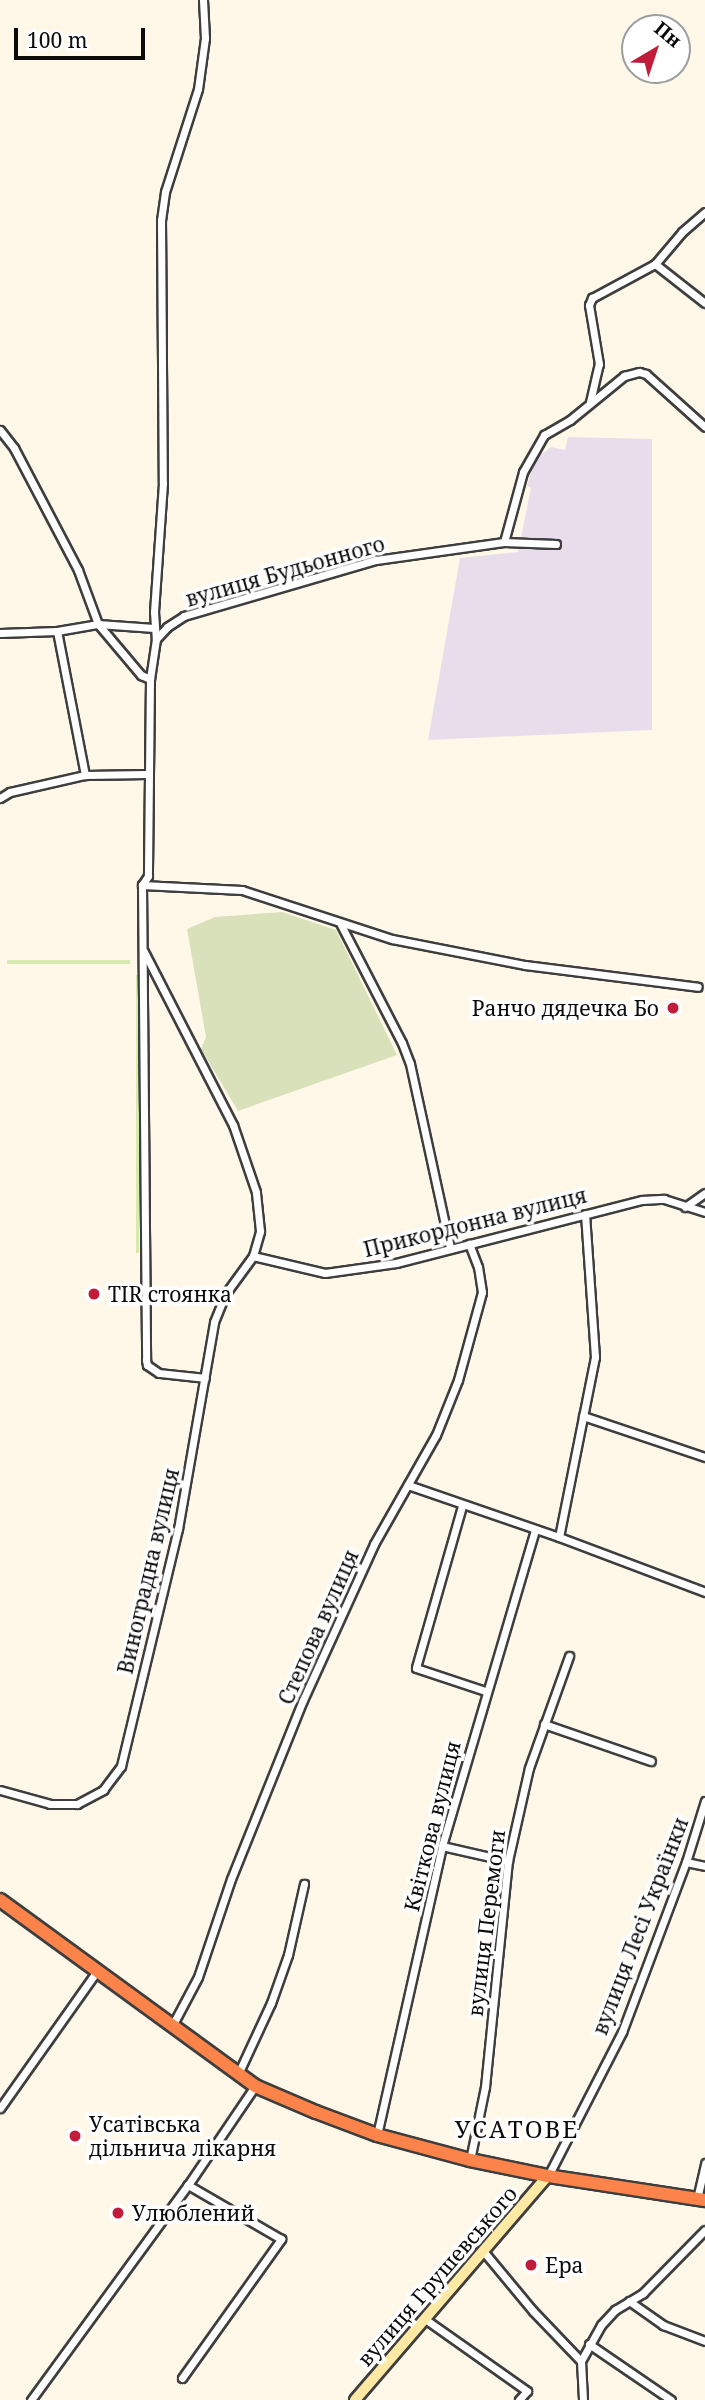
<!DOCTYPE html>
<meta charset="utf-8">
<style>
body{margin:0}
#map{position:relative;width:705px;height:2400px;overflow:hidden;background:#fff8e9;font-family:"Noto Serif",serif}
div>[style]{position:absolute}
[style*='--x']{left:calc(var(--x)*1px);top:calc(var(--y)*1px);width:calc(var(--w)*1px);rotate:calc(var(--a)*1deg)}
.industrial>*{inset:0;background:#e8deeb}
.green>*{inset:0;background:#d7ebb1;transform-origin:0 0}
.cemetery>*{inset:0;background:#d9e1ba}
.roads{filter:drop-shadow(2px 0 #3e3e3e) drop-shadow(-2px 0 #3e3e3e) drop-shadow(0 2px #3e3e3e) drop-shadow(0 -2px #3e3e3e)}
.street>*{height:7px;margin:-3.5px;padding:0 3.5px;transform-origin:3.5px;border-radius:3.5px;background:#fff}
.secondary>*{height:10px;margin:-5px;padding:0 5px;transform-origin:5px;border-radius:5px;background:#ffe9a4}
.highway>*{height:12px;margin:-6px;padding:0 6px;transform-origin:6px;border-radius:6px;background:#fc844a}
.dots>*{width:19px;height:19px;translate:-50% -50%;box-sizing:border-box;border:4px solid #fff;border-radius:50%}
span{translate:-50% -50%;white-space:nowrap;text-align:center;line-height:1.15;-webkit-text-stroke:7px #fff;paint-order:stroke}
.street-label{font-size:21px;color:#0b0b0b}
.poi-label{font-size:21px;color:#0b0b0b}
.right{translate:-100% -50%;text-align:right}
.left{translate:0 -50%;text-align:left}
.quarter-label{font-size:24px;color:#0b0b0b;letter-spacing:2px}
.north{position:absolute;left:621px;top:14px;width:70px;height:70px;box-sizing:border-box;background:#fff;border:2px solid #9d9d9d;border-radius:50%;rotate:39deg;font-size:19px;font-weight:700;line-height:28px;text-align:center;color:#0b0b0b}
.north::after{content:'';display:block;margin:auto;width:24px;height:32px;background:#c11d3a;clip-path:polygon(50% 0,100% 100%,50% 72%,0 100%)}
.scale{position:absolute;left:14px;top:28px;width:131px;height:32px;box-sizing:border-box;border:4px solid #0b0b0b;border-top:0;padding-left:9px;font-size:21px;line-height:24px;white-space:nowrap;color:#0b0b0b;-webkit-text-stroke:5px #fff;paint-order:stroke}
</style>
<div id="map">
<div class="industrial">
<div style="clip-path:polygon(568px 437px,652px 439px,652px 730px,428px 740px,460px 558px,518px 552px,531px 488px,527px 486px,532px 470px,539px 456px,551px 447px,565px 450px)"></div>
</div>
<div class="green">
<div style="left:130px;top:960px;width:4px;height:123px;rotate:90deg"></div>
<div style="left:136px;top:975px;width:3px;height:278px"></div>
</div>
<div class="cemetery">
<div style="clip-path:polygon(282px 912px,336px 930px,397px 1055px,238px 1111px,201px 1049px,206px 1037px,187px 929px,215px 917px)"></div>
</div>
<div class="roads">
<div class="street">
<div style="--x:203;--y:0;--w:38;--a:87"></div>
<div style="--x:205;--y:38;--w:51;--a:97.8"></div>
<div style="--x:198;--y:89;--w:108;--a:107.8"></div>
<div style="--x:165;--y:192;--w:28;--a:98"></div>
<div style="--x:161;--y:220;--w:263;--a:89.6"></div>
<div style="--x:163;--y:483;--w:129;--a:94"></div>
<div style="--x:154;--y:612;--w:27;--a:86"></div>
<div style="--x:156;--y:639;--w:40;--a:98.5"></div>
<div style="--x:150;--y:679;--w:197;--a:90.6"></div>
<div style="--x:148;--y:876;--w:11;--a:124"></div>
<div style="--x:142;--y:885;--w:475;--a:89.5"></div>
<div style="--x:146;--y:1360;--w:5;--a:79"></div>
<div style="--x:147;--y:1365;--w:14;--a:34"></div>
<div style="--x:159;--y:1373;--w:46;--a:6.2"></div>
<div style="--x:655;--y:264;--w:63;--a:38"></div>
<div style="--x:590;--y:402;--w:39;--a:-77"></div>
<div style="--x:599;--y:364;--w:60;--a:-99.6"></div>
<div style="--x:589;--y:305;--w:8;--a:-67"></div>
<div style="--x:592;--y:298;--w:72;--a:-28.4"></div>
<div style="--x:655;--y:264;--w:42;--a:-49.8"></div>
<div style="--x:682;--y:232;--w:30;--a:-41"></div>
<div style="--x:0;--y:430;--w:23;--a:52"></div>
<div style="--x:14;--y:448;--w:138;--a:62.3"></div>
<div style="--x:78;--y:570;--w:58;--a:69.7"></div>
<div style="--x:98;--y:624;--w:67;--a:49.9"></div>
<div style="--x:141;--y:675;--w:10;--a:24"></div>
<div style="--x:504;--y:542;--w:73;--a:-74.8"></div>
<div style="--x:523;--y:472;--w:43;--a:-60.4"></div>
<div style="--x:544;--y:435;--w:30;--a:-30"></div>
<div style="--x:570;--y:420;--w:70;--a:-39.2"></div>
<div style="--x:624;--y:376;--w:16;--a:-15"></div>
<div style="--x:639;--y:372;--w:7;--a:16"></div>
<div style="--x:646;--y:374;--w:79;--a:41.9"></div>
<div style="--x:57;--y:631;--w:147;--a:79"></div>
<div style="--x:0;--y:633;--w:57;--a:-2"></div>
<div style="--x:57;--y:631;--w:42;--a:-9.7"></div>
<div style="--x:98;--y:624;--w:56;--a:4.1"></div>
<div style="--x:156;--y:639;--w:16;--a:-47"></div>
<div style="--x:167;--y:627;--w:20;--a:-33"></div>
<div style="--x:184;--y:616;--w:200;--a:-16.3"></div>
<div style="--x:376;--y:560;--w:129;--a:-8"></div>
<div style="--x:504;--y:542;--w:52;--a:2.2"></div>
<div style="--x:0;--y:798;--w:12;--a:-31"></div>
<div style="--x:10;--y:792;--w:77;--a:-12.8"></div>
<div style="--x:85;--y:775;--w:62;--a:-0.9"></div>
<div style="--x:142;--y:885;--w:100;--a:2.9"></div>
<div style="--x:242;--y:890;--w:158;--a:18.1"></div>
<div style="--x:392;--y:939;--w:136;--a:11.1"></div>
<div style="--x:525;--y:965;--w:174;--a:7.2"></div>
<div style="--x:340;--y:923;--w:135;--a:62.7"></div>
<div style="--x:402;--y:1043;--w:22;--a:69"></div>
<div style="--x:410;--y:1064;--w:188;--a:77.7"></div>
<div style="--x:685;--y:1207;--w:24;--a:-35"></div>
<div style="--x:253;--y:1256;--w:74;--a:13.3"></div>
<div style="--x:325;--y:1273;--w:72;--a:-8"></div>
<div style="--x:396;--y:1263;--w:254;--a:-14.4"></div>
<div style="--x:642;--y:1200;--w:22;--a:-3"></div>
<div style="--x:664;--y:1199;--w:43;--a:17.6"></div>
<div style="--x:583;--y:1416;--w:129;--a:18.6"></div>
<div style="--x:408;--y:1485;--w:160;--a:19"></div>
<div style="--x:559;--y:1537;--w:156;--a:20.6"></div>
<div style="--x:462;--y:1506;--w:168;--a:105.9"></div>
<div style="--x:416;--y:1668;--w:73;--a:18.4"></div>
<div style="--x:559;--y:1537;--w:184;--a:-78.7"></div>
<div style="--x:595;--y:1357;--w:143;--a:-94"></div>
<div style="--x:544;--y:1724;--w:113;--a:19.1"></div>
<div style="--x:0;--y:1790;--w:52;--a:15.6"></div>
<div style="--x:50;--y:1804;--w:27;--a:0"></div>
<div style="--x:77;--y:1804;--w:30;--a:-28"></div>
<div style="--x:103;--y:1790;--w:30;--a:-53"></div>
<div style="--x:121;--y:1766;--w:244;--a:-76.5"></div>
<div style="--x:178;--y:1529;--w:210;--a:-80.1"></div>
<div style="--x:214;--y:1322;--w:31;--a:-68"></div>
<div style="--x:226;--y:1293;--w:46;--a:-53.9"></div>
<div style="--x:253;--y:1256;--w:26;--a:-74"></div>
<div style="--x:260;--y:1231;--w:39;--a:-96"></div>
<div style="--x:256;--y:1192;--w:71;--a:-108.9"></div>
<div style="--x:233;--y:1125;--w:195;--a:-117.2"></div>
<div style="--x:442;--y:1846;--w:68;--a:12.8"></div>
<div style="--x:686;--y:1862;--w:19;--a:12"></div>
<div style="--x:172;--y:2026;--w:55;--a:-62"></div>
<div style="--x:198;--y:1977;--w:103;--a:-71.4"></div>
<div style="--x:231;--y:1879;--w:193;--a:-68.1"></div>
<div style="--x:303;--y:1700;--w:171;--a:-65.5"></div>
<div style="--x:374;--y:1544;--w:125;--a:-60.4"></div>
<div style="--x:436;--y:1435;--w:59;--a:-68.2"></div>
<div style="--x:458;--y:1380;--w:91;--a:-74.7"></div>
<div style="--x:482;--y:1292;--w:25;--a:-99"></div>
<div style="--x:478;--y:1267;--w:25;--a:-111"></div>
<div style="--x:238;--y:2074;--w:78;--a:-65.1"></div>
<div style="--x:271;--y:2003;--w:51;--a:-70.5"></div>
<div style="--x:288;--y:1955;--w:73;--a:-77.3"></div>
<div style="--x:0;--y:2108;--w:168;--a:-54.7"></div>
<div style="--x:377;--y:2135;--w:296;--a:-77.3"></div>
<div style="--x:442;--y:1846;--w:330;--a:-73.6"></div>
<div style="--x:470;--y:2160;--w:75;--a:-78.4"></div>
<div style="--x:485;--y:2087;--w:227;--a:-84.2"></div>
<div style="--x:508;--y:1861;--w:95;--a:-77.3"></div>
<div style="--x:529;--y:1768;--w:119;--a:-70.3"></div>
<div style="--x:548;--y:2176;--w:162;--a:-62.8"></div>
<div style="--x:622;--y:2032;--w:182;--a:-69.4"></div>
<div style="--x:686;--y:1862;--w:64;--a:-72.7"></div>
<div style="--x:697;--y:2199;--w:37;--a:-77"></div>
<div style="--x:484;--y:2252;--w:77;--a:50.3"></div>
<div style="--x:533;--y:2311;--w:69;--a:46.2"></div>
<div style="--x:581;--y:2361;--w:39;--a:87"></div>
<div style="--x:629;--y:2301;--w:42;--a:35.2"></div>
<div style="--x:663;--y:2325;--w:45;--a:20.9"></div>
<div style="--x:425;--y:2319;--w:125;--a:35.2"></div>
<div style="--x:527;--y:2391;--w:12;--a:132"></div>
<div style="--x:589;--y:2344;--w:99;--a:34.3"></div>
<div style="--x:581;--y:2361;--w:41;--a:-60.9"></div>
<div style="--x:601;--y:2325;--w:21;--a:-47"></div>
<div style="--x:615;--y:2310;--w:33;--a:-31"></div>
<div style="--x:643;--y:2293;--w:88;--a:-45.5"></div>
<div style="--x:182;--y:2378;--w:171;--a:-54.5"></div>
<div style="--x:281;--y:2239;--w:108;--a:-149.9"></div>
<div style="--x:31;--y:2400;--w:266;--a:-53.9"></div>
<div style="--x:188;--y:2185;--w:120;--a:-55.9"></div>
</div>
<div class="secondary">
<div style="--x:355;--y:2400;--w:296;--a:-49.3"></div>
</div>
<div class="highway">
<div style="--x:0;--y:1900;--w:316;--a:36.1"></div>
<div style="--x:255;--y:2086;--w:66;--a:23.1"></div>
<div style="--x:316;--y:2112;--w:65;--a:20.7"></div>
<div style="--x:377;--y:2135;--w:96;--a:15"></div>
<div style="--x:470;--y:2160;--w:80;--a:11.6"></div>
<div style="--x:548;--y:2176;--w:159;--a:8.7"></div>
</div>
</div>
<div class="dots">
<div style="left:673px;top:1008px;background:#c11d3a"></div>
<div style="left:94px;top:1294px;background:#c11d3a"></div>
<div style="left:75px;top:2136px;background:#c11d3a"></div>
<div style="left:118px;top:2213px;background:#c11d3a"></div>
<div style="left:531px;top:2265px;background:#c11d3a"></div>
</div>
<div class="street-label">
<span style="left:285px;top:571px;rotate:-16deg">вулиця Будьонного</span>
<span style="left:475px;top:1222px;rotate:-14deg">Прикордонна вулиця</span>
<span style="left:148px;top:1571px;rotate:-77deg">Виноградна вулиця</span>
<span style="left:318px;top:1627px;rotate:-66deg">Степова вулиця</span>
<span style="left:432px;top:1826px;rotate:-76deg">Квіткова вулиця</span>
<span style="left:486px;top:1923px;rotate:-83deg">вулиця Перемоги</span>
<span style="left:640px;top:1926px;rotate:-69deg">вулиця Лесі Українки</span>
<span style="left:437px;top:2276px;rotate:-49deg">вулиця Грушевського</span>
</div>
<div class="poi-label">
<span class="right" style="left:659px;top:1008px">Ранчо дядечка Бо</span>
<span class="left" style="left:108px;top:1294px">TIR стоянка</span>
<span class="left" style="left:89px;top:2136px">Усатівська<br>дільнича лікарня</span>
<span class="left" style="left:132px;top:2213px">Улюблений</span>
<span class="left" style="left:545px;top:2265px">Ера</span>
</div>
<div class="quarter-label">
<span style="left:517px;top:2129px">УСАТОВЕ</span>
</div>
<div class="north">Пн</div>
<div class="scale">100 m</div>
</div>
